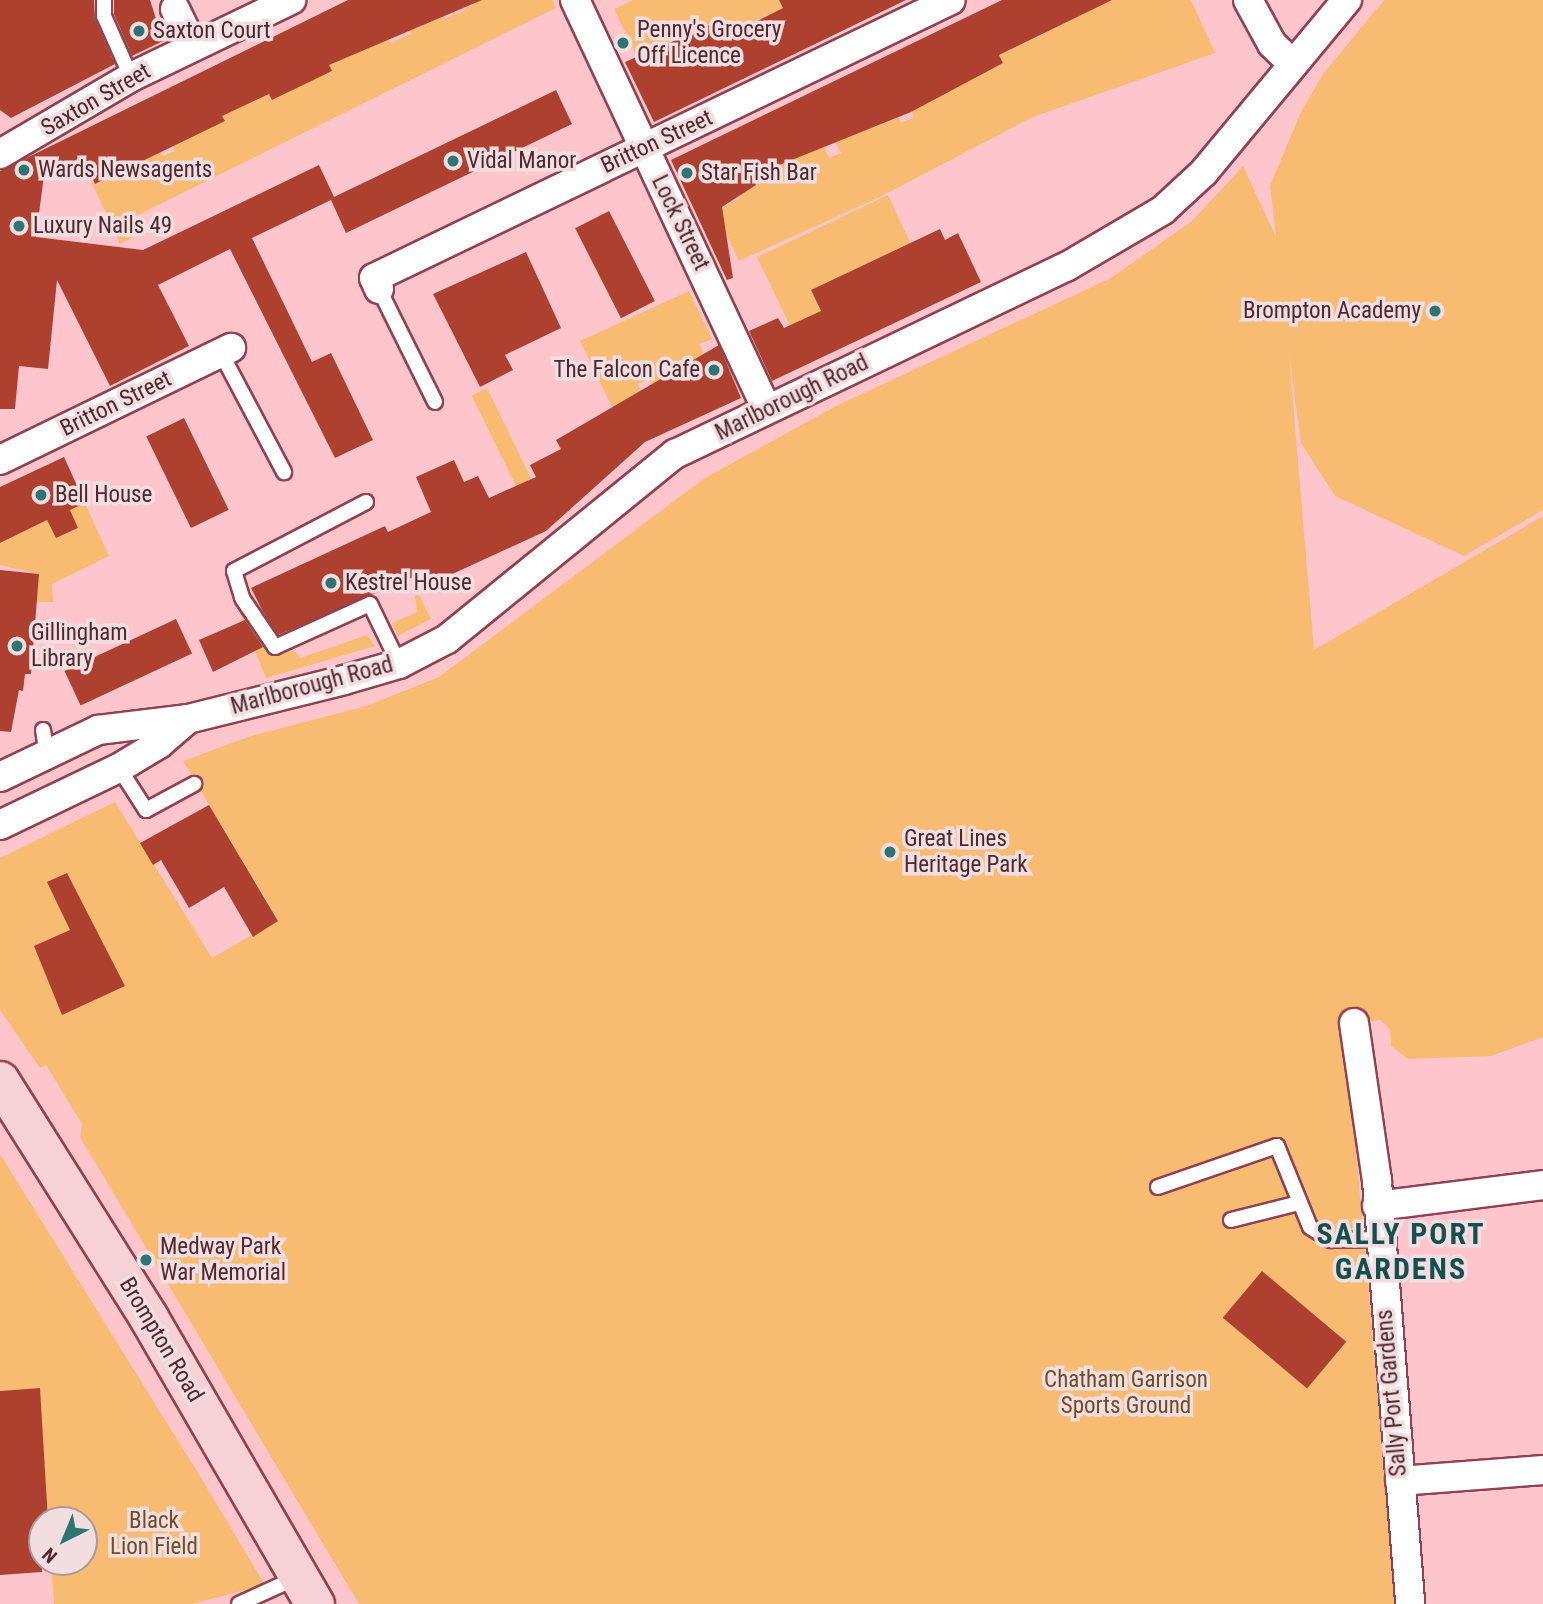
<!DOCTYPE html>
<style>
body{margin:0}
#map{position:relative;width:1543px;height:1604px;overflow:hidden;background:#fec6cc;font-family:"Roboto Condensed",sans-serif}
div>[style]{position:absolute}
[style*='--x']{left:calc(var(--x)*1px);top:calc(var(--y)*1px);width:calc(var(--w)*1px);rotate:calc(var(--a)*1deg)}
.green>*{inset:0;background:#f7bc72;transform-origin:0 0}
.building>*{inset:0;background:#ad402f;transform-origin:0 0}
.roads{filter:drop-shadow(2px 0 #91414f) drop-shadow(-2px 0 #91414f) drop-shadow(0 2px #91414f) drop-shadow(0 -2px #91414f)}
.service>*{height:14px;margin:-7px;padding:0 7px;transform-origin:7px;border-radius:7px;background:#fff}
.minor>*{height:28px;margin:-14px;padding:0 14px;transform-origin:14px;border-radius:14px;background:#fff}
.primary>*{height:38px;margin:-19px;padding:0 19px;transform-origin:19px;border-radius:19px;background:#f6d1d5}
.dots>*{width:19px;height:19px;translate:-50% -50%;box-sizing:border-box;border:4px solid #f2dee0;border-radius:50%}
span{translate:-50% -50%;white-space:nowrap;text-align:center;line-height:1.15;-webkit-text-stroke:7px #f2dee0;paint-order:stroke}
.poi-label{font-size:23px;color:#4d292e}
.left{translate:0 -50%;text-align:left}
.right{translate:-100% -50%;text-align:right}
.street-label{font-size:23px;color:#4d292e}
.park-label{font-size:23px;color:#6d4e25}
.district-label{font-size:30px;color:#13504e;font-weight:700;letter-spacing:2px}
.north{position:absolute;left:28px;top:1506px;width:70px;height:70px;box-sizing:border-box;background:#f2dee0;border:2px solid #b09699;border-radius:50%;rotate:223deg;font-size:19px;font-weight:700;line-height:28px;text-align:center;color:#4d292e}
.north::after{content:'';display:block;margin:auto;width:24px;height:32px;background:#2c7572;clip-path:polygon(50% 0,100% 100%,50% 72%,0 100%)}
</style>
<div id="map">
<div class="green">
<div style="clip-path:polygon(435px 0,445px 19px,453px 15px,446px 0,456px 14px,466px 9px,462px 0,470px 8px,477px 0,553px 0,556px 8px,128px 220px,136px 236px,120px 244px,90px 179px,96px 185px,107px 179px,99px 160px,158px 147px,163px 156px,175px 151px,164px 128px,225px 122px,216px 103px,262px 80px,272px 100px,280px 96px,274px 75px,284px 95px,323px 69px,325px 75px,332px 72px,323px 52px,380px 24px,390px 43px,411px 34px,402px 13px,407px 11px,417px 29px,424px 25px,416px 7px)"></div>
<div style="clip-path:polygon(633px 0,779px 0,783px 8px,731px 32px,724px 19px,681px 41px,678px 35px,669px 40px,683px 70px,644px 72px,614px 9px)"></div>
<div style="clip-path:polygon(1110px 0,1191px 0,1215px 53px,1033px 117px,878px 198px,739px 261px,704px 186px,722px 208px,731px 203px,741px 196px,730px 172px,749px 188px,756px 185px,752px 176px,821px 141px,829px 158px,841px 153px,828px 125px,858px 112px,867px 130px,895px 119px,888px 96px,901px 123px,914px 117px,901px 90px,993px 68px,1003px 63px,995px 46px,1003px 53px,1014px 48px,1009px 38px,1015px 36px,1020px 45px,1029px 41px,1031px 27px,1036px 38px,1045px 33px,1040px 23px)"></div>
<div style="clip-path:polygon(1384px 0,1543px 0,1543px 510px,1464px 556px,1335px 496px,1301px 443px,1289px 354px,1314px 650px,1543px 516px,1543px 1037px,1491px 1056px,1408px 1059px,1391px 1046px,1390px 1029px,1380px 1020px,1345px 1025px,1396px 1604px,359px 1604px,80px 1137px,82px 1124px,46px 1065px,40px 1068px,0 1010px,0 858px,115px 802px,212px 958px,278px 920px,183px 761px,251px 736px,366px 706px,439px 677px,705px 478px,836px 406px,1111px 278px,1192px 221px,1243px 166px,1276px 237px,1270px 186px,1300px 114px,1323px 74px)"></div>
<div style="clip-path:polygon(888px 195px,923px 270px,902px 247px,811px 291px,824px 318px,790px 326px,757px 257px)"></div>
<div style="clip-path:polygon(689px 291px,712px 339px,699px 344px,706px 358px,654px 383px,660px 402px,649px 379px,638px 384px,649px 409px,613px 409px,580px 341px)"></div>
<div style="left:487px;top:388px;width:104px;height:17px;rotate:64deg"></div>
<div style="clip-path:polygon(85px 503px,109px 556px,52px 584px,53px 602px,36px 602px,38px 574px,0 565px,0 543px,47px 520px,56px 538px,78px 529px,70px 510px)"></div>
<div style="clip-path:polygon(237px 595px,261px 644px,274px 653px,295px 651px,300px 658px,367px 635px,375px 646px,266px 678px,233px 596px)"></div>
<div style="clip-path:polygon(419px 595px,431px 619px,398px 636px,392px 623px,417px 612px,415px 596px)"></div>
<div style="clip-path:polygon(0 1154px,203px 1481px,265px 1585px,192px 1604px,54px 1604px,51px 1562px,84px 1562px,84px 1520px,48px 1520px,39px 1389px,0 1391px)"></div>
</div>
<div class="building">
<div style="clip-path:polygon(0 0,94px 0,95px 19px,115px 64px,11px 118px,0 110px)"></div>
<div style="clip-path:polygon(114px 0,150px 0,163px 41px,132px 56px,114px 14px)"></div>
<div style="clip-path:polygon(348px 0,482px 0,329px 65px,332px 71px,272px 100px,269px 94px,222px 116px,225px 121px,95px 184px,82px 157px,44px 175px,36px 237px,143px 250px,319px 165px,334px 197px,556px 90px,572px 124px,346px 233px,331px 200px,252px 238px,312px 362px,331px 353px,373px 440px,335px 458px,230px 249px,158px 285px,189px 346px,110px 386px,57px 280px,48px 369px,19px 366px,15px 409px,0 409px,0 171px)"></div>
<div style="clip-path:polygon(779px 0,906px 0,654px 122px,625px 62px,724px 19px,731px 32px,745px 27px,783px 8px)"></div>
<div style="clip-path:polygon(1002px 0,1112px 0,999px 55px,1003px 63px,911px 112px,752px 176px,756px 185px,722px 207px,733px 278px,727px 280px,671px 160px)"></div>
<div style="left:609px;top:211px;width:101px;height:38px;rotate:63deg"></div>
<div style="clip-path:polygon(940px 229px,945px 240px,958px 233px,981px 282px,772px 381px,749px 331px,778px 318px,784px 328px,821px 311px,811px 290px)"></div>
<div style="clip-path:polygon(526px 252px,561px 328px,505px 355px,513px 370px,480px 387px,433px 294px)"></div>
<div style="clip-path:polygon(719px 345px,741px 398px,645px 442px,546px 531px,424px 587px,418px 575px,278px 635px,262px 610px,251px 588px,385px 526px,388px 532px,431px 512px,416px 477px,454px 460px,464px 482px,478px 476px,489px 498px,536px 477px,530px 465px,561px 449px,556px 440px)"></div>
<div style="left:184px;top:418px;width:102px;height:42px;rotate:64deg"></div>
<div style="clip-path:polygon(64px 457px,85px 503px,70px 510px,78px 528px,56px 538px,47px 520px,0 543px,0 487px)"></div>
<div style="clip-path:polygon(0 570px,39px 574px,31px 674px,25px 674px,23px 691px,19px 690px,11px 732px,0 731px)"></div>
<div style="left:176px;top:619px;width:38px;height:123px;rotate:65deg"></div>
<div style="clip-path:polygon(245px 620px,263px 647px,213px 672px,199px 640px)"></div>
<div style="clip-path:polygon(209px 805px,278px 921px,253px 937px,224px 887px,189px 908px,161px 860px,153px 865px,140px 843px)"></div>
<div style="clip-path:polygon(67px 873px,125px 986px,62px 1015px,34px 946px,70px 930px,47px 882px)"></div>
<div style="left:1262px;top:1271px;width:110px;height:61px;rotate:40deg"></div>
<div style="clip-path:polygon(40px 1388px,48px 1520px,42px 1520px,42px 1572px,0 1575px,0 1391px)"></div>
</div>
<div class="roads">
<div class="service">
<div style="--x:104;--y:0;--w:16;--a:90"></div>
<div style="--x:104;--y:16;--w:67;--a:66.1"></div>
<div style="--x:379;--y:289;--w:126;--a:63.6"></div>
<div style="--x:221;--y:353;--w:135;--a:62.1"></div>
<div style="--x:366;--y:502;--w:149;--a:152.4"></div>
<div style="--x:234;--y:571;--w:28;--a:73"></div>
<div style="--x:242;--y:598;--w:59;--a:56"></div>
<div style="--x:275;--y:647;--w:104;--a:-24.4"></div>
<div style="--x:370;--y:604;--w:67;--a:64.2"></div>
<div style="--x:43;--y:730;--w:25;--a:81"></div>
<div style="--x:119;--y:768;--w:50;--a:57.3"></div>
<div style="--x:146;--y:810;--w:55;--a:-28.4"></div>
<div style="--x:1158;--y:1187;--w:126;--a:-19"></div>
<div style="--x:1277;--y:1146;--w:87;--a:67.8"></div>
<div style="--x:1310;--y:1227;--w:25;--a:32"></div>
<div style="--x:1331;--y:1240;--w:48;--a:-1.2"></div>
<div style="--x:1231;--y:1220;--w:70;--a:-14"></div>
<div style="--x:239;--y:1604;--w:65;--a:-24.6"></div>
</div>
<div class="minor">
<div style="--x:575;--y:0;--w:452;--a:64.9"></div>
<div style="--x:1248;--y:0;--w:50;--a:61.4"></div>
<div style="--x:1272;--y:44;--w:29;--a:44"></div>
<div style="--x:175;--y:9;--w:41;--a:64.1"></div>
<div style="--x:0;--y:154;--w:152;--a:-30.4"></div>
<div style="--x:131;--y:77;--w:178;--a:-25.7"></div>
<div style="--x:379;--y:289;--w:12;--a:-114"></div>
<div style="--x:374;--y:278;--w:640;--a:-25.72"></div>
<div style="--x:0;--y:460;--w:257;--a:-25.9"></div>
<div style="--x:0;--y:777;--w:109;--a:-25.6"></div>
<div style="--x:98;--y:730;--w:91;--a:-7"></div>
<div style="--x:188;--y:719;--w:161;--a:-14"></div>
<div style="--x:344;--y:680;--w:57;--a:-16.2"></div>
<div style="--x:399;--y:664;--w:54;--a:-27.5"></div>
<div style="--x:447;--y:639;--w:294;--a:-39.1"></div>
<div style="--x:675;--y:454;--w:433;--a:-25.6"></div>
<div style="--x:1066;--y:267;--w:113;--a:-30.4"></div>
<div style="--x:1163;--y:210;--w:56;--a:-42.8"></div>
<div style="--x:1204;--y:172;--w:224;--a:-50.3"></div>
<div style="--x:0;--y:825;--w:132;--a:-25.6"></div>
<div style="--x:119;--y:768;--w:47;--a:-31"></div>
<div style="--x:159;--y:744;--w:38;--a:-41"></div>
<div style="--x:1354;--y:1023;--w:160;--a:81.7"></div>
<div style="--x:1377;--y:1181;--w:424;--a:85.5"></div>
<div style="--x:1377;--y:1206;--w:167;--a:-7.2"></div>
<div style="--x:1400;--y:1481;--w:143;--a:-4.4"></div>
</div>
<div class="primary">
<div style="--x:0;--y:1081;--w:280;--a:57.8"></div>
<div style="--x:149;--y:1318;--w:331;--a:59.9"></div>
</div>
</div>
<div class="dots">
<div style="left:139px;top:31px;background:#2c7572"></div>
<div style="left:623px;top:43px;background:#2c7572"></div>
<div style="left:453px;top:161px;background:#2c7572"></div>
<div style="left:24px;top:170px;background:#2c7572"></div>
<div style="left:687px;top:173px;background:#2c7572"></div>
<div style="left:19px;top:226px;background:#2c7572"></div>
<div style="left:1435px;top:311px;background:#2c7572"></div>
<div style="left:714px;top:370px;background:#2c7572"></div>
<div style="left:41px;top:495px;background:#2c7572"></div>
<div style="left:331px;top:583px;background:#2c7572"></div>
<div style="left:17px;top:646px;background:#2c7572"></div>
<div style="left:890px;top:852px;background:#2c7572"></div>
<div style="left:146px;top:1260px;background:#2c7572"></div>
</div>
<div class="poi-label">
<span class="left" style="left:637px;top:43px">Penny's Grocery<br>Off Licence</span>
<span class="left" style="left:153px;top:31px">Saxton Court</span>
<span class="left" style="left:467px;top:161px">Vidal Manor</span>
<span class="left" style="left:38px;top:170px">Wards Newsagents</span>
<span class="left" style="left:701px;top:173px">Star Fish Bar</span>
<span class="left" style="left:33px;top:226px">Luxury Nails 49</span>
<span class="right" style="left:1421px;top:311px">Brompton Academy</span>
<span class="right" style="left:700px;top:370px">The Falcon Cafe</span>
<span class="left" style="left:55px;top:495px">Bell House</span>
<span class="left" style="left:345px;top:583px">Kestrel House</span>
<span class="left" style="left:31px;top:646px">Gillingham<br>Library</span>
<span class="left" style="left:904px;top:852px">Great Lines<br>Heritage Park</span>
<span class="left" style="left:160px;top:1260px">Medway Park<br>War Memorial</span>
</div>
<div class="street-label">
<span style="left:96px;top:100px;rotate:-30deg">Saxton Street</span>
<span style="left:657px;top:142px;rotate:-25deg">Britton Street</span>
<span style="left:680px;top:223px;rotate:64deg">Lock Street</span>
<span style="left:792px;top:398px;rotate:-26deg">Marlborough Road</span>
<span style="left:116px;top:404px;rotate:-26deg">Britton Street</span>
<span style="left:312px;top:686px;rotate:-15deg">Marlborough Road</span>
<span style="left:161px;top:1340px;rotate:59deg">Brompton Road</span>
<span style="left:1392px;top:1393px;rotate:-95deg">Sally Port Gardens</span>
</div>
<div class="park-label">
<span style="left:1126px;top:1393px">Chatham Garrison<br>Sports Ground</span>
<span style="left:154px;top:1534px">Black<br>Lion Field</span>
</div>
<div class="district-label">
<span style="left:1401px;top:1251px">SALLY PORT<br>GARDENS</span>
</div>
<div class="north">N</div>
</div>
